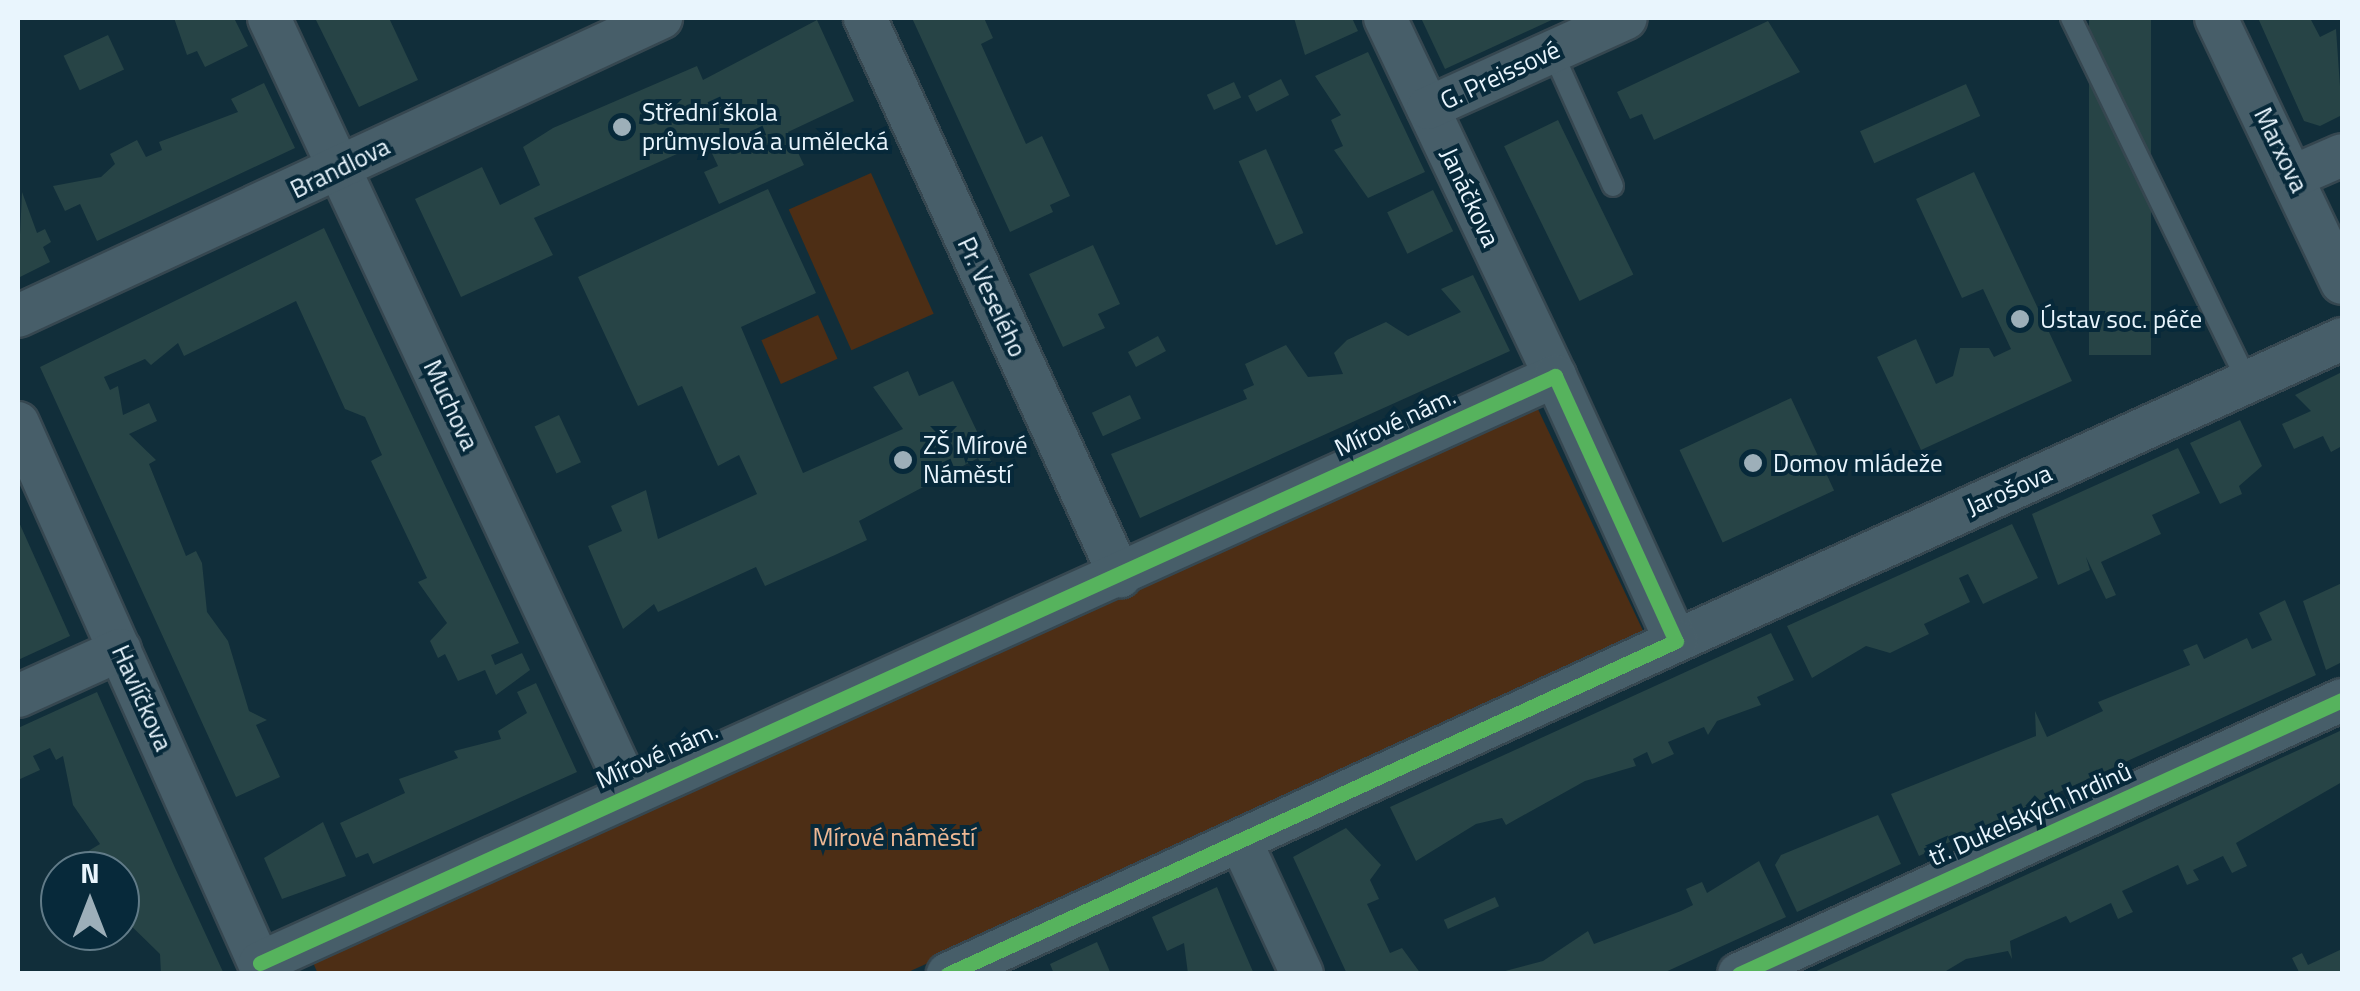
<!DOCTYPE html>
<meta charset="utf-8">
<style>
body{margin:0}
#map{position:relative;width:2360px;height:991px;overflow:hidden;background:#112e3a;font-family:"Titillium Web",sans-serif}
div>[style]{position:absolute}
[style*='--x']{left:calc(var(--x)*1px);top:calc(var(--y)*1px);width:calc(var(--w)*1px);rotate:calc(var(--a)*1deg)}
.green>*{inset:0;background:#4d2e15;transform-origin:0 0}
.building>*{inset:0;background:#274446;transform-origin:0 0}
.roads{filter:drop-shadow(2px 0 #364750) drop-shadow(-2px 0 #364750) drop-shadow(0 2px #364750) drop-shadow(0 -2px #364750)}
.lane>*{height:20px;margin:-10px;padding:0 10px;transform-origin:10px;border-radius:10px;background:#475e69}
.street>*{height:42px;margin:-21px;padding:0 21px;transform-origin:21px;border-radius:21px;background:#475e69}
.cycleway>*{height:15px;margin:-7.5px;padding:0 7.5px;transform-origin:7.5px;border-radius:7.5px;background:#56b35d}
.dots>*{width:28px;height:28px;translate:-50% -50%;box-sizing:border-box;border:5px solid #07293a;border-radius:50%}
span{translate:-50% -50%;white-space:nowrap;text-align:center;line-height:1.15;-webkit-text-stroke:8px #07293a;paint-order:stroke}
.street-label{font-size:25px;color:#e9f5fd}
.poi-label{font-size:25px;color:#e9f5fd}
.left{translate:0 -50%;text-align:left}
.park-label{font-size:25px;color:#eeb894}
.frame{position:absolute;inset:0;border:20px solid #e9f5fd;pointer-events:none}
.north{position:absolute;left:40px;top:851px;width:100px;height:100px;box-sizing:border-box;background:#07293a;border:2px solid #617b88;border-radius:50%;rotate:0deg;font-size:28px;font-weight:700;line-height:40px;text-align:center;color:#e9f5fd}
.north::after{content:'';display:block;margin:auto;width:35px;height:45px;background:#9dafb9;clip-path:polygon(50% 0,100% 100%,50% 72%,0 100%)}
</style>
<div id="map">
<div class="green">
<div style="left:871px;top:173px;width:154px;height:90px;rotate:66deg"></div>
<div style="left:818px;top:315px;width:48px;height:62px;rotate:66deg"></div>
<div style="clip-path:polygon(1536px 405px,1647px 639px,906px 973px,318px 974px,311px 958px)"></div>
</div>
<div class="building">
<div style="clip-path:polygon(174px 18px,234px 18px,248px 46px,205px 67px,197px 51px,187px 55px)"></div>
<div style="clip-path:polygon(315px 18px,389px 18px,418px 80px,359px 107px)"></div>
<div style="clip-path:polygon(912px 18px,984px 18px,993px 38px,981px 44px,1026px 144px,1042px 136px,1070px 196px,1050px 205px,1053px 212px,1010px 232px)"></div>
<div style="clip-path:polygon(1294px 18px,1352px 18px,1358px 31px,1305px 55px)"></div>
<div style="clip-path:polygon(1421px 18px,1556px 18px,1445px 69px)"></div>
<div style="left:2089px;top:18px;width:62px;height:337px"></div>
<div style="clip-path:polygon(2258px 18px,2310px 18px,2320px 37px,2336px 29px,2342px 115px,2320px 126px,2304px 121px)"></div>
<div style="clip-path:polygon(817px 20px,854px 101px,788px 132px,804px 165px,719px 204px,704px 172px,718px 166px,706px 141px,534px 218px,553px 255px,461px 297px,415px 199px,482px 167px,500px 205px,540px 185px,523px 147px,553px 128px,697px 66px,703px 80px)"></div>
<div style="clip-path:polygon(1768px 21px,1800px 72px,1654px 140px,1642px 114px,1630px 119px,1617px 92px)"></div>
<div style="left:108px;top:35px;width:38px;height:49px;rotate:65deg"></div>
<div style="clip-path:polygon(1368px 52px,1425px 172px,1368px 198px,1334px 150px,1343px 146px,1331px 120px,1341px 115px,1315px 76px)"></div>
<div style="left:1281px;top:79px;width:18px;height:37px;rotate:63deg"></div>
<div style="left:1234px;top:82px;width:17px;height:30px;rotate:65deg"></div>
<div style="clip-path:polygon(264px 83px,295px 148px,97px 241px,80px 204px,65px 211px,53px 186px,101px 177px,115px 164px,110px 154px,137px 140px,146px 157px,162px 150px,159px 142px,238px 112px,231px 99px)"></div>
<div style="left:1966px;top:84px;width:35px;height:116px;rotate:66deg"></div>
<div style="left:1558px;top:120px;width:172px;height:60px;rotate:64deg"></div>
<div style="left:1266px;top:149px;width:92px;height:30px;rotate:66deg"></div>
<div style="clip-path:polygon(1974px 172px,2072px 381px,1921px 450px,1877px 357px,1916px 339px,1936px 384px,1953px 376px,1960px 348px,1989px 348px,1994px 357px,2011px 349px,1983px 289px,1962px 298px,1916px 199px)"></div>
<div style="clip-path:polygon(768px 189px,816px 293px,741px 327px,803px 473px,903px 429px,873px 387px,908px 371px,919px 396px,953px 381px,992px 463px,983px 467px,978px 458px,859px 521px,867px 540px,835px 555px,765px 586px,756px 567px,658px 612px,654px 604px,623px 629px,588px 546px,622px 531px,611px 506px,646px 490px,658px 539px,757px 494px,739px 455px,718px 466px,682px 386px,638px 406px,578px 277px)"></div>
<div style="left:1433px;top:190px;width:46px;height:51px;rotate:64deg"></div>
<div style="clip-path:polygon(22px 192px,37px 233px,45px 229px,51px 242px,43px 247px,50px 262px,18px 278px)"></div>
<div style="clip-path:polygon(324px 228px,519px 643px,491px 655px,495px 665px,522px 653px,530px 670px,496px 695px,485px 670px,458px 681px,445px 654px,438px 658px,430px 641px,447px 623px,418px 582px,427px 578px,371px 461px,382px 455px,365px 417px,345px 409px,296px 301px,184px 356px,178px 343px,151px 365px,145px 359px,104px 377px,110px 390px,118px 386px,123px 415px,149px 403px,157px 421px,129px 434px,156px 460px,149px 464px,186px 556px,196px 551px,202px 563px,207px 612px,228px 641px,249px 711px,267px 720px,256px 725px,280px 777px,236px 797px,40px 367px)"></div>
<div style="clip-path:polygon(1093px 245px,1120px 304px,1098px 314px,1105px 328px,1063px 347px,1029px 274px)"></div>
<div style="clip-path:polygon(1473px 275px,1510px 351px,1140px 518px,1111px 454px,1247px 399px,1243px 390px,1254px 385px,1245px 364px,1286px 345px,1308px 377px,1343px 374px,1334px 353px,1347px 340px,1386px 322px,1408px 336px,1461px 312px,1441px 289px)"></div>
<div style="left:1158px;top:336px;width:17px;height:34px;rotate:62deg"></div>
<div style="clip-path:polygon(2342px 372px,2342px 446px,2331px 452px,2323px 436px,2294px 449px,2282px 424px,2311px 411px,2295px 395px)"></div>
<div style="left:1130px;top:395px;width:26px;height:42px;rotate:65deg"></div>
<div style="left:1791px;top:398px;width:102px;height:123px;rotate:65deg"></div>
<div style="left:559px;top:415px;width:52px;height:27px;rotate:65deg"></div>
<div style="clip-path:polygon(2240px 420px,2262px 466px,2239px 486px,2242px 494px,2220px 504px,2190px 443px)"></div>
<div style="clip-path:polygon(2178px 448px,2200px 493px,2152px 515px,2161px 534px,2101px 562px,2116px 595px,2106px 599px,2086px 557px,2090px 570px,2058px 585px,2032px 514px)"></div>
<div style="clip-path:polygon(18px 520px,70px 636px,18px 660px)"></div>
<div style="clip-path:polygon(2012px 524px,2038px 578px,1983px 604px,1968px 574px,1959px 578px,1970px 602px,1924px 624px,1929px 634px,1890px 653px,1866px 646px,1812px 678px,1787px 626px)"></div>
<div style="clip-path:polygon(2342px 583px,2342px 662px,2326px 670px,2303px 601px)"></div>
<div style="clip-path:polygon(2285px 600px,2316px 675px,1919px 856px,1891px 794px,2036px 736px,2035px 711px,2047px 737px,2103px 711px,2098px 702px,2190px 665px,2183px 650px,2197px 644px,2204px 659px,2247px 638px,2252px 649px,2272px 640px,2259px 613px)"></div>
<div style="clip-path:polygon(1771px 633px,1794px 680px,1757px 697px,1761px 705px,1717px 721px,1708px 735px,1704px 727px,1668px 742px,1674px 754px,1652px 764px,1647px 752px,1633px 759px,1636px 766px,1585px 781px,1506px 825px,1502px 818px,1476px 824px,1416px 861px,1390px 807px)"></div>
<div style="clip-path:polygon(536px 683px,577px 772px,373px 864px,368px 853px,356px 858px,340px 823px,405px 793px,399px 779px,458px 758px,454px 751px,501px 739px,498px 731px,527px 713px,517px 692px)"></div>
<div style="clip-path:polygon(97px 692px,176px 870px,224px 974px,161px 974px,160px 954px,120px 915px,120px 871px,74px 871px,70px 862px,100px 844px,73px 805px,63px 756px,56px 760px,50px 748px,33px 756px,40px 770px,18px 780px,18px 728px)"></div>
<div style="clip-path:polygon(2342px 730px,2342px 782px,2236px 843px,2247px 866px,2232px 873px,2223px 856px,2193px 870px,2199px 880px,2187px 885px,2178px 865px,2122px 891px,2133px 912px,2118px 919px,2111px 903px,2070px 923px,2066px 916px,2010px 941px,2012px 959px,2008px 951px,1966px 959px,1941px 974px,1810px 974px)"></div>
<div style="clip-path:polygon(1878px 815px,1901px 864px,1797px 912px,1775px 865px,1781px 855px)"></div>
<div style="clip-path:polygon(323px 822px,346px 876px,282px 899px,264px 858px)"></div>
<div style="clip-path:polygon(1346px 828px,1381px 865px,1370px 880px,1379px 899px,1367px 904px,1390px 953px,1402px 948px,1421px 974px,1347px 974px,1293px 857px)"></div>
<div style="clip-path:polygon(1759px 861px,1786px 917px,1661px 974px,1494px 974px,1543px 961px,1588px 931px,1594px 944px,1681px 911px,1693px 905px,1686px 889px,1702px 882px,1707px 893px)"></div>
<div style="clip-path:polygon(1217px 887px,1231px 921px,1254px 974px,1188px 974px,1184px 943px,1167px 951px,1152px 917px)"></div>
<div style="left:1495px;top:897px;width:10px;height:56px;rotate:66deg"></div>
<div style="clip-path:polygon(1097px 942px,1111px 974px,1054px 974px,1050px 964px)"></div>
<div style="clip-path:polygon(2342px 949px,2342px 974px,2300px 974px,2292px 958px,2302px 953px,2308px 965px)"></div>
</div>
<div class="roads">
<div class="lane">
<div style="--x:2071;--y:18;--w:403;--a:64.1"></div>
<div style="--x:1552;--y:51;--w:148;--a:65.7"></div>
</div>
<div class="street">
<div style="--x:269;--y:18;--w:856;--a:64.99"></div>
<div style="--x:865;--y:18;--w:614;--a:65.44"></div>
<div style="--x:1385;--y:18;--w:396;--a:64.6"></div>
<div style="--x:2216;--y:18;--w:293;--a:64.6"></div>
<div style="--x:1428;--y:108;--w:217;--a:-24.4"></div>
<div style="--x:2294;--y:176;--w:52;--a:-23.6"></div>
<div style="--x:18;--y:316;--w:709;--a:-24.87"></div>
<div style="--x:18;--y:423;--w:603;--a:65.94"></div>
<div style="--x:1676;--y:641;--w:731;--a:-24.39"></div>
<div style="--x:18;--y:696;--w:112;--a:-24.3"></div>
<div style="--x:1241;--y:842;--w:145;--a:65.2"></div>
<div style="--x:260;--y:963;--w:1422;--a:-24.38"></div>
<div style="--x:1555;--y:376;--w:291;--a:65.5"></div>
<div style="--x:1676;--y:641;--w:801;--a:155.42"></div>
<div style="--x:1739;--y:974;--w:662;--a:-24.44"></div>
</div>
</div>
<div class="cycleway">
<div style="--x:260;--y:963;--w:1422;--a:-24.38"></div>
<div style="--x:1555;--y:376;--w:291;--a:65.5"></div>
<div style="--x:1676;--y:641;--w:801;--a:155.42"></div>
<div style="--x:1739;--y:974;--w:662;--a:-24.44"></div>
</div>
<div class="dots">
<div style="left:622px;top:127px;background:#9dafb9"></div>
<div style="left:2020px;top:319px;background:#9dafb9"></div>
<div style="left:903px;top:460px;background:#9dafb9"></div>
<div style="left:1753px;top:463px;background:#9dafb9"></div>
</div>
<div class="street-label">
<span style="left:1500px;top:75px;rotate:-25deg">G. Preissové</span>
<span style="left:2281px;top:150px;rotate:64deg">Marxova</span>
<span style="left:340px;top:168px;rotate:-26deg">Brandlova</span>
<span style="left:1470px;top:197px;rotate:65deg">Janáčkova</span>
<span style="left:992px;top:297px;rotate:65deg">Pr. Veselého</span>
<span style="left:451px;top:405px;rotate:65deg">Muchova</span>
<span style="left:1395px;top:422px;rotate:-25deg">Mírové nám.</span>
<span style="left:2009px;top:490px;rotate:-24deg">Jarošova</span>
<span style="left:142px;top:698px;rotate:66deg">Havlíčkova</span>
<span style="left:657px;top:755px;rotate:-24deg">Mírové nám.</span>
<span style="left:2030px;top:814px;rotate:-24deg">tř. Dukelských hrdinů</span>
</div>
<div class="poi-label">
<span class="left" style="left:642px;top:127px">Střední škola<br>průmyslová a umělecká</span>
<span class="left" style="left:2040px;top:319px">Ústav soc. péče</span>
<span class="left" style="left:923px;top:460px">ZŠ Mírové<br>Náměstí</span>
<span class="left" style="left:1773px;top:463px">Domov mládeže</span>
</div>
<div class="park-label">
<span style="left:894px;top:837px">Mírové náměstí</span>
</div>
<div class="frame"></div>
<div class="north">N</div>
</div>
